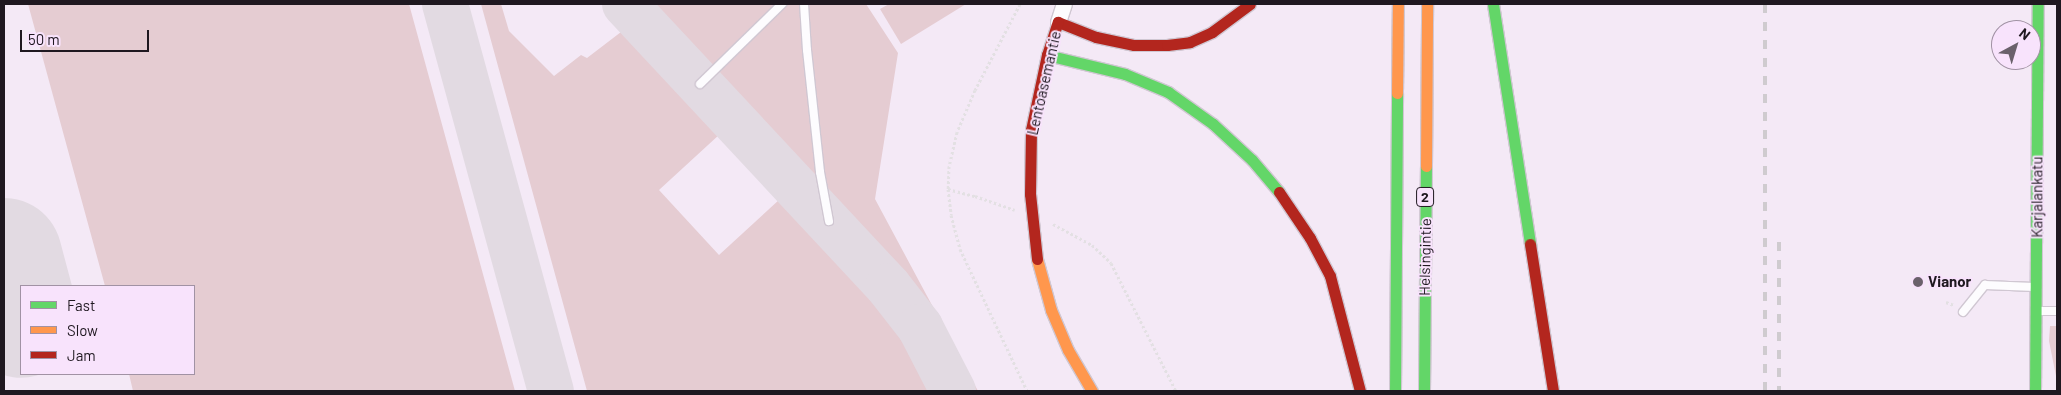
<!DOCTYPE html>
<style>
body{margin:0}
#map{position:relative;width:2061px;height:395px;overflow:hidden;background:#f4e9f6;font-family:Barlow,sans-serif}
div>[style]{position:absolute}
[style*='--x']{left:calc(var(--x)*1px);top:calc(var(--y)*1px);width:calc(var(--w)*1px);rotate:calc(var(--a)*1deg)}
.green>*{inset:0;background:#e5ccd2}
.taxiway>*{height:46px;margin:-23px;padding:0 23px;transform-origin:23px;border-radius:23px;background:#e2dae2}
.runway>*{height:116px;margin:-58px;padding:0 58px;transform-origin:58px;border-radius:58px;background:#e2dae2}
.path>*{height:3px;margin-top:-1.5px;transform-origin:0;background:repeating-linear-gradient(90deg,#e3e0e3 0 2.5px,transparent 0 5px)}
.roads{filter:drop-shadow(1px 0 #d0c7d2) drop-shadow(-1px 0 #d0c7d2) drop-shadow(0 1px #d0c7d2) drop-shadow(0 -1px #d0c7d2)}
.lane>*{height:8px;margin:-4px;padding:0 4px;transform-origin:4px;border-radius:4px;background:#fdfcfe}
.street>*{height:15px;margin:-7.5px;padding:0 7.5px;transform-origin:7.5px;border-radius:7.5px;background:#fdfcfe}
.fast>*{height:11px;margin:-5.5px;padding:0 5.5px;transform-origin:5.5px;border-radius:5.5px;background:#63d668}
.slow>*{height:11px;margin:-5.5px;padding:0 5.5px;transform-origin:5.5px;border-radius:5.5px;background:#ff974d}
.jam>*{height:11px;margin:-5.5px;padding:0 5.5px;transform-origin:5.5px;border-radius:5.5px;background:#b3261e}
.rail>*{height:4px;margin-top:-2px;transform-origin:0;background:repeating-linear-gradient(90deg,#cfcbcf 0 9px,transparent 0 18px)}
.dots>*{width:14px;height:14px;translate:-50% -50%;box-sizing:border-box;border:2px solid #f8e3fc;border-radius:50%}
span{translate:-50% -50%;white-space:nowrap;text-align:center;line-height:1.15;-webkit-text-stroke:4px #f8e3fc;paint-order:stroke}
.shield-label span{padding:1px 4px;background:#f8e3fc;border:1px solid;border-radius:4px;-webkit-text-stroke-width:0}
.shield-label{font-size:14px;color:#1f1820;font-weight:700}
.street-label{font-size:15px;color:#1f1820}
.poi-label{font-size:15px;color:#1f1820;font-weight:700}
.left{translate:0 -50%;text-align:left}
.frame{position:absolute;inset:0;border:5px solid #1f1820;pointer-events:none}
.legend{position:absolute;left:20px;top:285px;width:175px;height:90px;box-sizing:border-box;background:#f8e3fc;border:1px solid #a192a4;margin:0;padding:6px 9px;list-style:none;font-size:15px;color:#1f1820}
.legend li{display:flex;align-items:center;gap:10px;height:25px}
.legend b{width:25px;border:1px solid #a192a4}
.north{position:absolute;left:1991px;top:20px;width:50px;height:50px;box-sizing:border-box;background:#f8e3fc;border:1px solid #a192a4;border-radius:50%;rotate:39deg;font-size:14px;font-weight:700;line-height:20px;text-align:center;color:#1f1820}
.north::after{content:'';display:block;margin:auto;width:18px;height:22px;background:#6a616b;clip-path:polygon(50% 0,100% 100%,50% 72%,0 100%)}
.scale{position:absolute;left:20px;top:30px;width:129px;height:22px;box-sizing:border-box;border:2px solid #1f1820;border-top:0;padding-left:6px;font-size:15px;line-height:18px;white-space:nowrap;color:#1f1820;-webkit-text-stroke:4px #f8e3fc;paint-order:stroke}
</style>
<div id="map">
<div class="green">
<div style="clip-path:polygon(28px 4px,409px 4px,515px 391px,133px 391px,129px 374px,194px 374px,194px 286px,105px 286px)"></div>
<div style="clip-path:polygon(481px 4px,501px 4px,509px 31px,554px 76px,581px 55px,587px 58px,621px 32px,720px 134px,659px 190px,719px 255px,780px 199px,872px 297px,900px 333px,932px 391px,587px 391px)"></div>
<div style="clip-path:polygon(650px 4px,866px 4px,898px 53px,875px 199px,978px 391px,971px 391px,926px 308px,900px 272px)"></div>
<div style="clip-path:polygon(889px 4px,966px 4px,901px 44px,880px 9px)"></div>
<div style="clip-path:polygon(2050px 326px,2057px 326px,2057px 381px,2049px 341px)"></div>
</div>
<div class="taxiway">
<div style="--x:445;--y:4;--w:401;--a:74.7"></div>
<div style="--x:625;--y:4;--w:386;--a:47"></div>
<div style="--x:888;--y:286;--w:52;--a:52"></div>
<div style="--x:920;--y:327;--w:72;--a:62.7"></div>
</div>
<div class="runway">
<div style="--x:4;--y:256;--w:66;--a:75.1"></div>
</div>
<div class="path">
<div style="--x:1020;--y:4;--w:97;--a:117.6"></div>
<div style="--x:975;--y:90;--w:46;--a:113.2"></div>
<div style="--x:957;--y:132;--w:35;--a:103"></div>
<div style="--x:949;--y:166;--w:23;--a:92"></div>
<div style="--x:948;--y:189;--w:26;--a:83"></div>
<div style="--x:951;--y:215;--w:35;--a:75"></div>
<div style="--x:960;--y:249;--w:157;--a:64.7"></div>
<div style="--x:948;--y:189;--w:28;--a:15"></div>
<div style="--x:975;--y:196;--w:42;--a:19.3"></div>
<div style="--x:1053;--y:224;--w:44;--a:28.3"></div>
<div style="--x:1092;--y:245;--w:26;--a:43"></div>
<div style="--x:1111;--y:263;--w:144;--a:63.1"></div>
<div style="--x:1946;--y:302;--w:9;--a:21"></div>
</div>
<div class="roads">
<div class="lane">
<div style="--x:804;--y:4;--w:46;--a:86.3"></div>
<div style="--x:807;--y:50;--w:123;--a:83.9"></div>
<div style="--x:820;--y:172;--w:50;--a:79.6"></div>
<div style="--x:700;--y:84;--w:115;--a:-44.3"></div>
<div style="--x:2038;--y:311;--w:19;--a:0"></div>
<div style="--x:1963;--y:312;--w:35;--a:-51"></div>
<div style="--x:1985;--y:285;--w:49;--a:2.3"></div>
</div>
<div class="street">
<div style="--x:1058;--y:22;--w:19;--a:-72"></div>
</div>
<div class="fast">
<div style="--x:1493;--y:4;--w:243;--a:81.2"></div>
<div style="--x:1047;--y:55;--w:80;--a:13.7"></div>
<div style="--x:1125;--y:74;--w:47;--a:22.7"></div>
<div style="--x:1168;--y:92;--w:55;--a:35.4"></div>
<div style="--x:1213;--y:124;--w:53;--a:42.7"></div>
<div style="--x:1252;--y:160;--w:42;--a:49.8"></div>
<div style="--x:1395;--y:391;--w:298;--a:-89.6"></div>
<div style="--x:1424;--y:391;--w:225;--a:-89.5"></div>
<div style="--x:2035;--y:391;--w:387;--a:-89.6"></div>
</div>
<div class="slow">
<div style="--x:1397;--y:93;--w:89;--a:-89.4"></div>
<div style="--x:1426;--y:166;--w:162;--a:-89.6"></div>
<div style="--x:1037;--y:259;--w:53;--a:74.6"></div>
<div style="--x:1051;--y:310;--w:43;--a:67"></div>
<div style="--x:1068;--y:350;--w:48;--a:59.7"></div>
</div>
<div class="jam">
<div style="--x:1058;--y:22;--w:41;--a:21.5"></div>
<div style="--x:1096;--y:37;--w:39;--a:12"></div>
<div style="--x:1134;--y:45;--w:33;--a:0"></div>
<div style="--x:1167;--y:45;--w:23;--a:-7"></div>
<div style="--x:1190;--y:42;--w:24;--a:-24"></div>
<div style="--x:1212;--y:32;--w:47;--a:-36.4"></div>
<div style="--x:1279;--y:192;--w:55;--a:56"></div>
<div style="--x:1310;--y:238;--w:43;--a:62.2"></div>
<div style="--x:1330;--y:276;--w:119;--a:75.4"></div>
<div style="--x:1530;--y:244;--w:149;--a:81.1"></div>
<div style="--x:1037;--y:259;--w:65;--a:-96.1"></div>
<div style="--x:1030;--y:194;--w:64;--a:-89.1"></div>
<div style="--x:1031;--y:130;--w:77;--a:-78"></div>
<div style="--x:1047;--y:55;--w:35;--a:-72"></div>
</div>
</div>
<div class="rail">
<div style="--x:1779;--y:242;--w:149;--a:90"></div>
<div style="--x:1765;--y:391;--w:387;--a:-90"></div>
</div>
<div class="dots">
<div style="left:1918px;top:282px;background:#6a616b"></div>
</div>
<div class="shield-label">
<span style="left:1425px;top:197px">2</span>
</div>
<div class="street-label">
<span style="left:1044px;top:83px;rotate:-77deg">Lentoasemantie</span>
<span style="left:2037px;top:197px;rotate:-90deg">Karjalankatu</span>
<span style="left:1425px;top:257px;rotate:-89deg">Helsingintie</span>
</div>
<div class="poi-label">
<span class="left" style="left:1928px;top:282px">Vianor</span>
</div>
<div class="frame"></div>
<ul class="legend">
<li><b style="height:6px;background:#63d668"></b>Fast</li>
<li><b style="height:6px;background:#ff974d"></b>Slow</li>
<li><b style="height:6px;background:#b3261e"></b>Jam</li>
</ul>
<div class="north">N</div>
<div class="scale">50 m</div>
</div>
